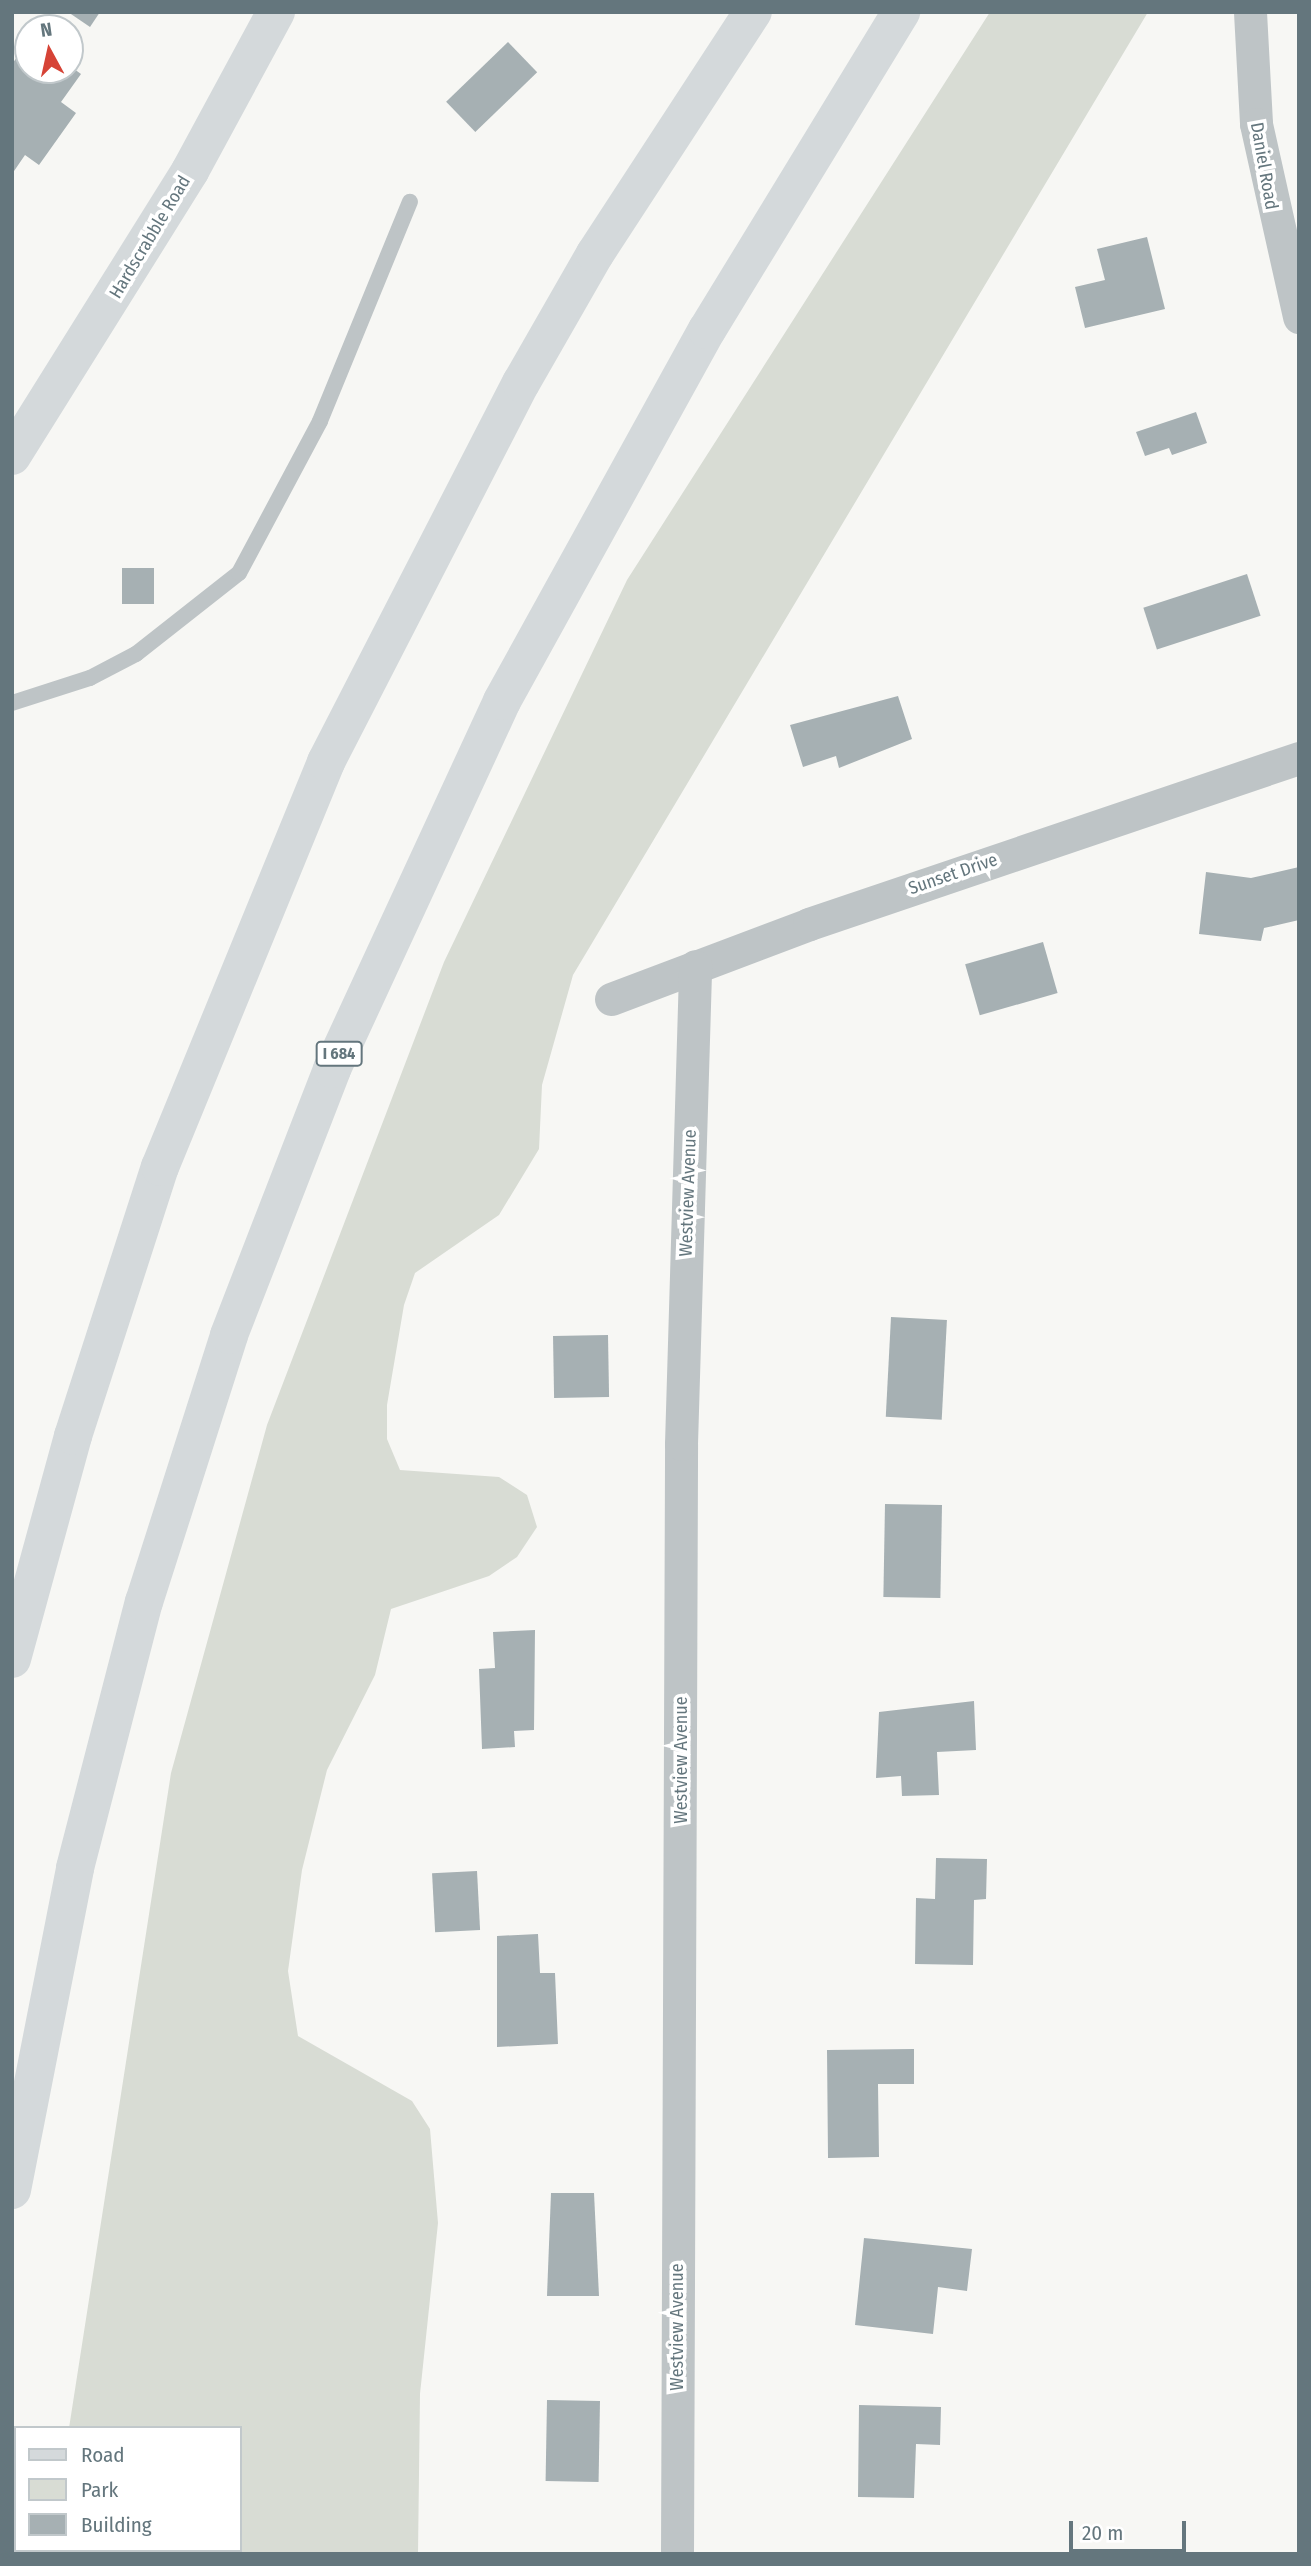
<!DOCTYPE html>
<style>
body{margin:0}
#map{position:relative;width:1311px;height:2566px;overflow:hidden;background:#f7f7f4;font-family:"Fira Sans Condensed",sans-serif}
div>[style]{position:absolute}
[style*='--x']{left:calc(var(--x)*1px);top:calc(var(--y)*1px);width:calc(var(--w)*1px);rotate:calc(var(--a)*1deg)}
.green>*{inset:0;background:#d8dcd4}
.building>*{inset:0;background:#a6b0b3;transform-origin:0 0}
.service>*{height:16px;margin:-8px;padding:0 8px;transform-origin:8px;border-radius:8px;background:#bec4c6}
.minor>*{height:33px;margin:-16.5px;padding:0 16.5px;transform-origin:16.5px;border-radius:16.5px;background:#bec4c6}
.secondary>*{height:38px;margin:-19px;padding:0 19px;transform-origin:19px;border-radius:19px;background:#d4d9db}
.motorway>*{height:38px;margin:-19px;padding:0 19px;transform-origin:19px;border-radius:19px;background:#d4d9db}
span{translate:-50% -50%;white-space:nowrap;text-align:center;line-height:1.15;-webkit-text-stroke:7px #fff;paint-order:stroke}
.shield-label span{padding:2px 5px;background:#fff;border:2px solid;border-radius:5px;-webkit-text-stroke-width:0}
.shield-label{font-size:16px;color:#64767d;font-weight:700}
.street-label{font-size:18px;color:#64767d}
.frame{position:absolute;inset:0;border:14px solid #64767d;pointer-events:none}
.legend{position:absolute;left:14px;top:2426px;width:228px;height:126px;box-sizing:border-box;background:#fff;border:2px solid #c1c8cb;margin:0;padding:9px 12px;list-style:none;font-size:21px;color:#64767d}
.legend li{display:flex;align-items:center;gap:14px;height:35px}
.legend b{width:35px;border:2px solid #c1c8cb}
.north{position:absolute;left:14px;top:14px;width:70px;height:70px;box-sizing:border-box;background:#fff;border:2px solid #c1c8cb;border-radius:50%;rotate:352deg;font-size:19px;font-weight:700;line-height:28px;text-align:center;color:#64767d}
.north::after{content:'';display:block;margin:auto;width:24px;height:32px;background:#d64336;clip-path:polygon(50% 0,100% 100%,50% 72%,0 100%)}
.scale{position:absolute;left:1069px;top:2521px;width:117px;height:32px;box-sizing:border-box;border:4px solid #64767d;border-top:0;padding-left:9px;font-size:21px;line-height:24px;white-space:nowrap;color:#64767d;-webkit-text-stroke:5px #fff;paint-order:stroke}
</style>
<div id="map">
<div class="green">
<div style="clip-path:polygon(990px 12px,1148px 12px,573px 975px,542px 1085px,539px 1149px,499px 1215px,415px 1273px,404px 1305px,387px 1405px,387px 1439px,400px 1470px,499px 1477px,527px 1495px,537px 1527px,517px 1557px,489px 1576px,391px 1609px,375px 1675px,327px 1770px,302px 1870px,288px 1971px,298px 2036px,412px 2101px,430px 2129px,438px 2223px,420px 2394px,418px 2554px,60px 2554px,240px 2550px,240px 2428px,69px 2428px,171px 1773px,267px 1425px,444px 962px,627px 580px)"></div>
</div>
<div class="building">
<div style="clip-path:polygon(68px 12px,100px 12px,90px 27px)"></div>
<div style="left:508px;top:42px;width:42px;height:86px;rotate:46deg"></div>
<div style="clip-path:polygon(20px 53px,28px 70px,70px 66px,81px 74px,61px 102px,76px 113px,39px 165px,25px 155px,12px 174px,12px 64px)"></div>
<div style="clip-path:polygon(1147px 237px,1165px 309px,1085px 328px,1075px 287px,1105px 280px,1097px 249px)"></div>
<div style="clip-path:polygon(1196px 412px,1207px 443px,1172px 455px,1169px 448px,1145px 456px,1136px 432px)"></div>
<div style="left:122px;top:568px;width:32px;height:36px"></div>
<div style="left:1247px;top:574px;width:44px;height:109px;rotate:72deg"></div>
<div style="clip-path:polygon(898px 696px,912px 739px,839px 768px,836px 756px,803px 767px,790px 725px)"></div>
<div style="clip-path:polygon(1299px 867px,1299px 920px,1264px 928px,1261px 941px,1199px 934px,1206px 872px,1251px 878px)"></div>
<div style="left:1043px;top:942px;width:53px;height:81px;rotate:74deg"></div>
<div style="left:891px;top:1317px;width:56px;height:100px;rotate:3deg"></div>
<div style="left:608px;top:1335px;width:62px;height:55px;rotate:89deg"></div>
<div style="left:885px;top:1504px;width:57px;height:93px;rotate:1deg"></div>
<div style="clip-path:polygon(535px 1630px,534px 1730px,514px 1731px,515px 1747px,482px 1749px,479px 1669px,495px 1668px,493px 1632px)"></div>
<div style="clip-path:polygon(974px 1701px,976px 1750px,937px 1752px,939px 1795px,902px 1796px,901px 1776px,876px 1778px,879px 1712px)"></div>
<div style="clip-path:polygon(936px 1858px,987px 1859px,986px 1899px,974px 1900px,973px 1965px,915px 1964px,916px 1898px,935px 1899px)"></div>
<div style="left:477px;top:1871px;width:59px;height:45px;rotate:87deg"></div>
<div style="clip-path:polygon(538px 1934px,540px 1973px,555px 1973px,558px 2044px,497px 2047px,497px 1936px)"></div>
<div style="clip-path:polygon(914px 2049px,914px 2084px,878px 2084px,879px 2157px,828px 2158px,827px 2050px)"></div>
<div style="clip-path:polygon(551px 2193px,594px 2193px,599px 2296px,547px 2296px)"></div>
<div style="clip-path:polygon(864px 2238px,972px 2249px,967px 2291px,938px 2287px,933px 2334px,855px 2325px)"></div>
<div style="left:547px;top:2400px;width:53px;height:81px;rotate:1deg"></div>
<div style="clip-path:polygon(859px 2405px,941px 2407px,940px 2445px,916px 2444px,914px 2498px,858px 2497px)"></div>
</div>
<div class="service">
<div style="--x:12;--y:703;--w:82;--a:-17.8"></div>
<div style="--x:90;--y:678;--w:52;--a:-27.6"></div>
<div style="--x:136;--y:654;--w:131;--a:-38.2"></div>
<div style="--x:239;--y:573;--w:172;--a:-61.9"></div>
<div style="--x:320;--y:421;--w:237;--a:-67.7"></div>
</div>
<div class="minor">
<div style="--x:1250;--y:12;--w:112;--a:86.9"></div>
<div style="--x:1256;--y:124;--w:198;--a:77.4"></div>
<div style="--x:611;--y:999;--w:212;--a:-20.7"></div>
<div style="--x:809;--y:924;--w:517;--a:-18.72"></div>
<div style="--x:677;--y:2554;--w:1110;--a:-89.79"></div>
<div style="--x:681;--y:1444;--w:478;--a:-88.3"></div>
</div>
<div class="secondary">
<div style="--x:12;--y:456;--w:336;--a:-58"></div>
<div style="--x:190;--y:171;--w:181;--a:-61.6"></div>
</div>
<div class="motorway">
<div style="--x:12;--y:1659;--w:231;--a:-74.7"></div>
<div style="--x:73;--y:1436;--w:283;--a:-72.1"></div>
<div style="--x:160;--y:1167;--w:438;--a:-67.7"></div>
<div style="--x:326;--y:762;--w:426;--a:-62.8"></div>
<div style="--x:521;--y:383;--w:149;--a:-60.2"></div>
<div style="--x:595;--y:254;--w:289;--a:-56.9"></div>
<div style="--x:12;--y:2190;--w:328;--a:-78.9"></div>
<div style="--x:75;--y:1868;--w:275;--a:-75.5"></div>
<div style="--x:144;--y:1602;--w:280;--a:-72.3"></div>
<div style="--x:229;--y:1335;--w:285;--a:-68.8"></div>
<div style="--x:332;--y:1069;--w:405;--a:-65.2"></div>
<div style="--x:502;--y:701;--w:424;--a:-61.1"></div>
<div style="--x:707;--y:330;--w:373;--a:-58.6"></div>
</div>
<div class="shield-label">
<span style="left:339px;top:1054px">I 684</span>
</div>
<div class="street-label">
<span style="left:1264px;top:166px;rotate:80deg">Daniel Road</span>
<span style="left:150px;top:237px;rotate:-59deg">Hardscrabble Road</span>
<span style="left:953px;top:874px;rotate:-19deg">Sunset Drive</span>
<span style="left:688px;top:1193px;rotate:-88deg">Westview Avenue</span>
<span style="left:681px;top:1760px;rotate:-90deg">Westview Avenue</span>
<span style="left:677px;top:2327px;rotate:-90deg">Westview Avenue</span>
</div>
<div class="frame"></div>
<ul class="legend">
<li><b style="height:9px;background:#d4d9db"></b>Road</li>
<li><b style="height:19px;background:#d8dcd4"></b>Park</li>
<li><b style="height:19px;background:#a6b0b3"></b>Building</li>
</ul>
<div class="north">N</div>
<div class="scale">20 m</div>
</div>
